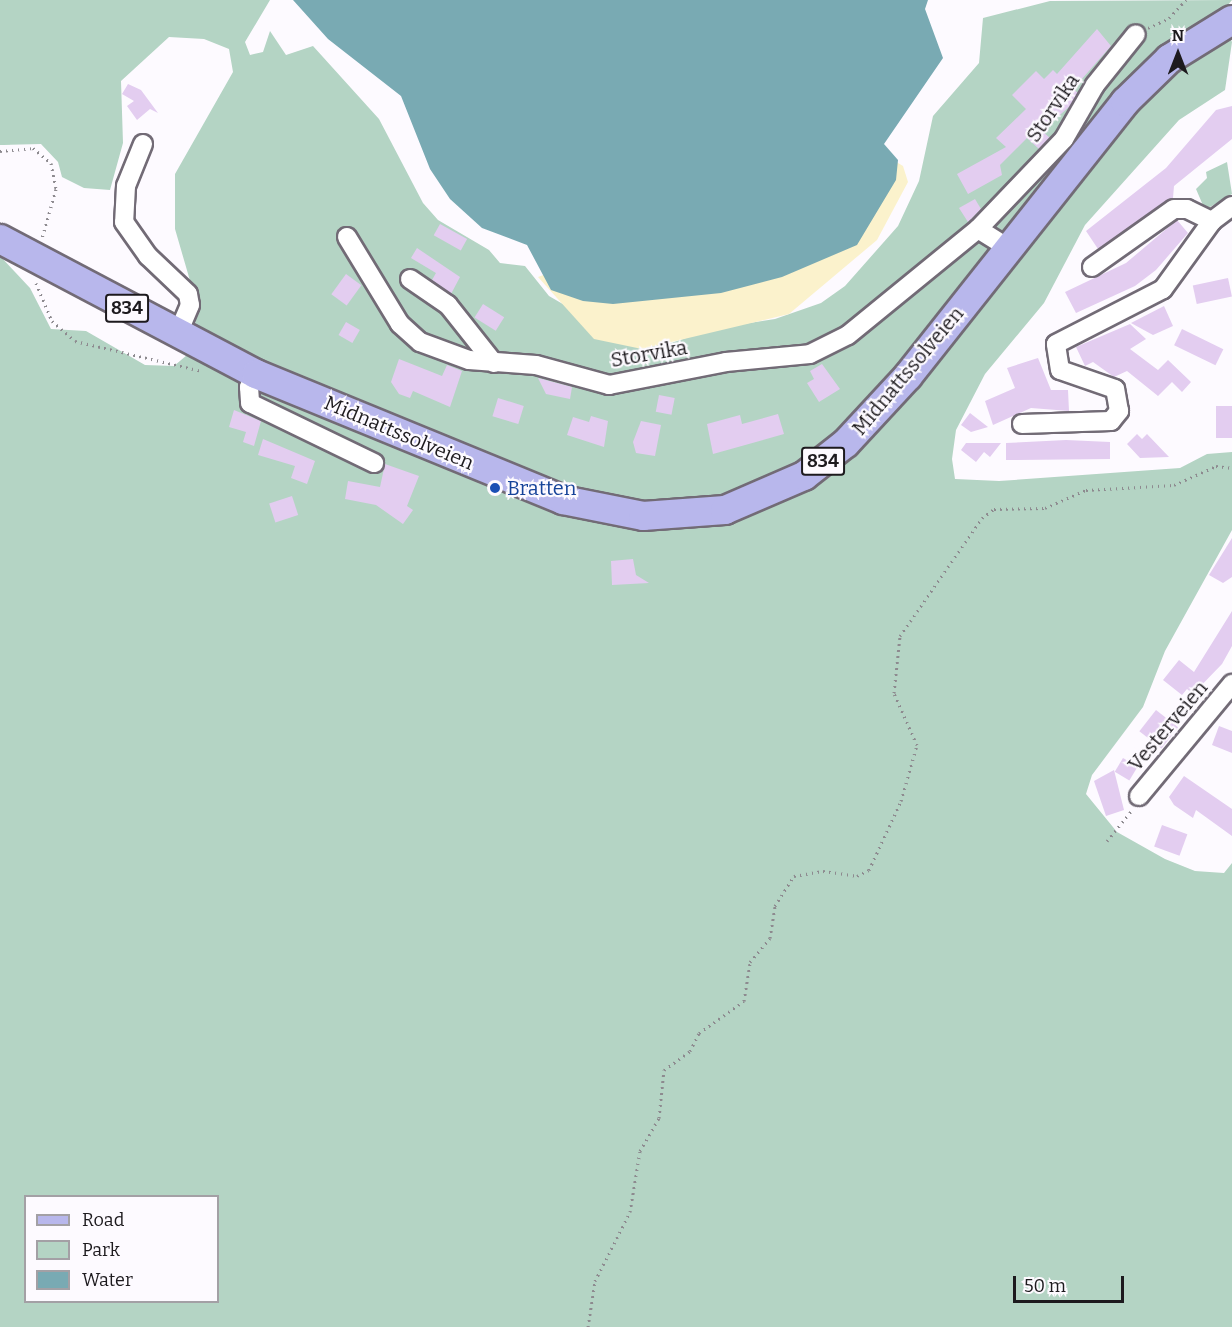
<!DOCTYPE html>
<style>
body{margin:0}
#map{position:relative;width:1232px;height:1327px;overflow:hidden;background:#fdfaff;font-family:Bitter,serif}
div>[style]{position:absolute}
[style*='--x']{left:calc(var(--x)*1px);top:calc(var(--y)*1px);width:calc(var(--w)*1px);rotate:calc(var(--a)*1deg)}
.green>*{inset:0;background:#b4d4c4}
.sand>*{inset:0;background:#fbf2cc}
.water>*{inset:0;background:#79aab3}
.building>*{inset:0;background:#e3cdf0;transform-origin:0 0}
.path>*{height:3px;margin-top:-1.5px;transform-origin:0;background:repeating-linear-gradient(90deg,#8d8a8f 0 1.5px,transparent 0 6px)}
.roads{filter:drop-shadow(2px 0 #726b76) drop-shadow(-2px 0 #726b76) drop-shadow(0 2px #726b76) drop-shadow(0 -2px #726b76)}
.minor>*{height:18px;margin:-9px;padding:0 9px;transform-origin:9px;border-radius:9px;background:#fff}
.primary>*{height:28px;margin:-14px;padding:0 14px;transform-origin:14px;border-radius:14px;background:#b8b7ec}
.dots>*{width:16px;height:16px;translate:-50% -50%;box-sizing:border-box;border:3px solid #fdfaff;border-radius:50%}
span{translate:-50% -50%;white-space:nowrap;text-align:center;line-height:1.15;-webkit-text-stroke:4.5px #fdfaff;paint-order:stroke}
.shield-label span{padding:2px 4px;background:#fdfaff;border:2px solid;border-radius:4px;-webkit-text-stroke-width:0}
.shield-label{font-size:18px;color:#1d1a1e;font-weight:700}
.street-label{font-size:20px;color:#1d1a1e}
.transit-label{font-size:20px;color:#164399}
.left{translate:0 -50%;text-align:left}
.legend{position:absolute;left:24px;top:1195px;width:195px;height:108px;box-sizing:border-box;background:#fdfaff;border:2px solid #a3a0a5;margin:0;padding:8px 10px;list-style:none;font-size:18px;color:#1d1a1e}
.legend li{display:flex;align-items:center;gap:12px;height:30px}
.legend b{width:30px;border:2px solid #a3a0a5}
.north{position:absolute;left:1148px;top:24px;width:60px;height:60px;-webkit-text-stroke:4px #fdfaff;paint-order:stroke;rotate:0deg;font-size:16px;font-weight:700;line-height:24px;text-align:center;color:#1d1a1e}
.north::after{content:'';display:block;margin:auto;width:21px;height:27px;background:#1d1a1e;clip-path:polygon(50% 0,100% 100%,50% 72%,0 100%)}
.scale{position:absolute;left:1013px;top:1276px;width:111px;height:27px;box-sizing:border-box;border:3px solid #1d1a1e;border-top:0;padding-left:8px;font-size:18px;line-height:21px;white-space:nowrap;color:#1d1a1e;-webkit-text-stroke:4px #fdfaff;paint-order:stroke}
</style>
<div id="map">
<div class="green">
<div style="clip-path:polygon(evenodd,0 0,270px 0,245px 42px,250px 55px,263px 52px,270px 31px,286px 55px,313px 46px,379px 119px,423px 203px,438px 220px,489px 250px,500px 263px,525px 266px,549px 296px,635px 346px,665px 345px,716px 328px,775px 319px,821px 303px,845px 286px,898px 226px,919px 181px,933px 116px,979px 63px,983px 18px,1050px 1px,1232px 0,1219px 16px,1232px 42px,1225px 90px,1179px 120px,1085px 225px,1044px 303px,985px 374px,956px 430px,952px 459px,955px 479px,999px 481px,1180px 468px,1207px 454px,1232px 452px,1232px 530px,1165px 651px,1143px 707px,1092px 775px,1086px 794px,1117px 832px,1165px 859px,1195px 871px,1224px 873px,1232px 863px,1232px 1327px,0 1327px,0 256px,30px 288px,51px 329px,86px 331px,145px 365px,174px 366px,187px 355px,196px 333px,193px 291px,175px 229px,175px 174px,233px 72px,229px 49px,204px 39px,169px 37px,121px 81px,123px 143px,110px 190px,84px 188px,62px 177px,58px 162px,41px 144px,0 145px,0 0,26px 1196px,218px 1196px,218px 1302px,26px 1302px,26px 1196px)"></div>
<div style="clip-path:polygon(1227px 162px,1232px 194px,1205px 210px,1196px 189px,1207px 178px,1206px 172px)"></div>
</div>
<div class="sand">
<div style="clip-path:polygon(878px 151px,903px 166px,908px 182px,877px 240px,789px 314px,642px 349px,594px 339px,538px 277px)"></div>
</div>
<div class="water">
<div style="clip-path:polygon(293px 0,928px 0,925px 9px,943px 58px,884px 144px,898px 160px,896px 180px,857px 245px,782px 277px,721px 293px,613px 304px,583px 301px,551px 290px,527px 245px,482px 228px,450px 199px,430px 169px,401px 96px,328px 39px)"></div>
</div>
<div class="building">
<div style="clip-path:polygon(1097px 29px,1111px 46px,1073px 89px,1078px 93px,1071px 105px,1042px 131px,1050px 138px,1039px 149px,1027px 138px,1000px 165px,1002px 175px,968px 194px,957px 174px,1006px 147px,996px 138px,1026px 109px,1012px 95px,1036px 71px,1044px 79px,1053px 70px,1057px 74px)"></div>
<div style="clip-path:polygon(128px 84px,141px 90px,158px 113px,150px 109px,137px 120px,127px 106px,134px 101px,122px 94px)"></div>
<div style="clip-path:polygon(1232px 106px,1232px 139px,1174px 186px,1173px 198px,1098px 249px,1086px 231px,1166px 168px,1216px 110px)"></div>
<div style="clip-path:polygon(975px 199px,981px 209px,968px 222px,959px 208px)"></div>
<div style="clip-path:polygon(1177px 220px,1188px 233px,1156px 270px,1135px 286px,1076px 313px,1065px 292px,1126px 263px)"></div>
<div style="left:440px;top:224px;width:31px;height:13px;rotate:29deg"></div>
<div style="clip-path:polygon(417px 248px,460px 277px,451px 294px,432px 280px,436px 273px,411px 258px)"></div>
<div style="left:346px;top:274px;width:19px;height:25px;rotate:36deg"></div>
<div style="left:1228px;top:278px;width:19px;height:36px;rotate:78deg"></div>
<div style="left:483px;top:304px;width:25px;height:16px;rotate:32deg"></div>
<div style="clip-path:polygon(1164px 306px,1173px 326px,1153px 335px,1131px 323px)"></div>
<div style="left:346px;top:322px;width:16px;height:15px;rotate:30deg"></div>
<div style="clip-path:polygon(1130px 324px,1146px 339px,1130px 349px,1158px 370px,1168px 360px,1191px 382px,1182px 392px,1172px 382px,1158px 396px,1127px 371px,1114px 377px,1093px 362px,1085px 366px,1076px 347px)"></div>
<div style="left:1182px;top:329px;width:46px;height:18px;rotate:26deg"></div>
<div style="clip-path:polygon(1038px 358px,1051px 390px,1068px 390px,1069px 411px,1031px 408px,993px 425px,985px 401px,1015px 388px,1007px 368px)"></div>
<div style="clip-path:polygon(399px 359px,442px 376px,447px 365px,462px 371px,450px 407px,413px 391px,410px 398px,399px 394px,391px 382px)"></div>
<div style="clip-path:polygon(822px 364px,840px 389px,819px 402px,807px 383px,814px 379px,810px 371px)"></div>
<div style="clip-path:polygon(538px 378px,572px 387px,570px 399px,546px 394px)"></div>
<div style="left:659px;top:395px;width:16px;height:17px;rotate:11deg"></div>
<div style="left:498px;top:398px;width:27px;height:19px;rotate:17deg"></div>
<div style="left:1216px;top:406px;width:16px;height:32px"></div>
<div style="clip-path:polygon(234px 410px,261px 421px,254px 446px,243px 442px,246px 432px,229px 427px)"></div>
<div style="clip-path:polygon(970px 413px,988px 427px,971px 432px,961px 425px)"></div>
<div style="clip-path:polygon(778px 414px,784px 434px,713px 454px,707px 424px,740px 415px,742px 424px)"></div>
<div style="clip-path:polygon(591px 416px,608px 421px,604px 447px,567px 435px,573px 417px,589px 422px)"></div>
<div style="clip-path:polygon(641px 421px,661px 425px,655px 456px,636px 453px,633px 442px)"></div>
<div style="clip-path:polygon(1137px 434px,1142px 439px,1147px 434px,1169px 457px,1140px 458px,1127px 444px)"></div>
<div style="clip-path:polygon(263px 439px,315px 461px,307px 484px,291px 478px,295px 466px,258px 455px)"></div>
<div style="clip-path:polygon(1066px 440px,1110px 442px,1110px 459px,1006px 460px,1006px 443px)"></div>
<div style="clip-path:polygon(966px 443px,1001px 443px,990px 457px,984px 452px,976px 462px,961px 450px)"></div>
<div style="clip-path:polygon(385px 464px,419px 476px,407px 506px,413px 510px,403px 524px,376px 505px,345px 499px,348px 481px,380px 487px)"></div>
<div style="left:292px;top:496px;width:20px;height:24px;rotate:72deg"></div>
<div style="clip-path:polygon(1232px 538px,1232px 577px,1223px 583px,1209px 575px)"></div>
<div style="clip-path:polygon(633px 559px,636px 575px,649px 583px,612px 585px,611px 561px)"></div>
<div style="clip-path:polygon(1232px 611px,1232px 646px,1222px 664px,1193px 694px,1187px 689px,1182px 695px,1163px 680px,1179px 660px,1194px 672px)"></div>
<div style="left:1156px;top:710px;width:28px;height:27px;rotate:38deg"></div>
<div style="clip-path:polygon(1219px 726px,1232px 731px,1232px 753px,1212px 745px)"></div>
<div style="left:1123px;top:758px;width:17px;height:16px;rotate:31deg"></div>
<div style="clip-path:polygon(1114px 770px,1124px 810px,1106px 816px,1094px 781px)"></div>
<div style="clip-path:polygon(1184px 776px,1232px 809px,1232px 836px,1196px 810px,1193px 818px,1174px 805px,1169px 797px)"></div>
<div style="left:1162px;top:825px;width:27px;height:23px;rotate:20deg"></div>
</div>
<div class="path">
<div style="--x:1148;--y:28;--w:23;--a:-25"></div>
<div style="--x:1169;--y:18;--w:25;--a:-47"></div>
<div style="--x:0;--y:151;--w:33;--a:-5"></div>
<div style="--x:33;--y:148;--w:23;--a:40"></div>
<div style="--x:51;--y:163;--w:26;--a:79"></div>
<div style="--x:56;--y:189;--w:51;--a:105.9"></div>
<div style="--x:36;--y:283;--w:41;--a:67.2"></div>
<div style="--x:52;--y:321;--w:30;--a:41"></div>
<div style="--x:75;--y:341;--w:130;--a:13.3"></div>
<div style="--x:1107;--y:841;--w:40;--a:-51"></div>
<div style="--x:588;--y:1327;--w:47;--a:-81.3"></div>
<div style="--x:595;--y:1281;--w:77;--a:-63.1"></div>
<div style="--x:630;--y:1212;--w:62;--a:-80.7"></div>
<div style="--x:640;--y:1151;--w:38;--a:-60"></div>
<div style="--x:659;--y:1118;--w:48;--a:-84.1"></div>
<div style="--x:664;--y:1070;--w:32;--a:-36"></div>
<div style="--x:690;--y:1051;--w:20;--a:-63"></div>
<div style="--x:699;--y:1033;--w:55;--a:-35.4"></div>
<div style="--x:744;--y:1001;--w:39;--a:-81"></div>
<div style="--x:750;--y:962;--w:31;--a:-50"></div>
<div style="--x:770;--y:938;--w:32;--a:-81"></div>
<div style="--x:775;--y:906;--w:36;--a:-58"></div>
<div style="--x:794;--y:876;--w:29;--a:-10"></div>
<div style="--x:823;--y:871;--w:34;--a:8"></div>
<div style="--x:857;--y:876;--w:13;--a:-27"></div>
<div style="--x:869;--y:870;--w:76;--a:-65.1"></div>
<div style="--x:901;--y:801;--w:58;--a:-74.1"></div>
<div style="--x:917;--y:745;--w:57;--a:-113.9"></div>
<div style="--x:894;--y:693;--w:57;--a:-84"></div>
<div style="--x:900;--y:636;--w:144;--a:-55.2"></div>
<div style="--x:982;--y:518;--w:15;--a:-37"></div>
<div style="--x:994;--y:509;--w:51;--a:-1.1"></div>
<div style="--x:1045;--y:508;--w:45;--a:-23.7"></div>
<div style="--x:1086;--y:490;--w:88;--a:-3.3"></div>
<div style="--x:1174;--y:485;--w:46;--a:-24.3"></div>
<div style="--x:1216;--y:466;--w:16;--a:7"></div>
</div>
<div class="roads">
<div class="minor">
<div style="--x:143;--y:144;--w:45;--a:112"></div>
<div style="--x:126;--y:186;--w:36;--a:93"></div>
<div style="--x:124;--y:222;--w:42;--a:54.8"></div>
<div style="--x:148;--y:256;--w:55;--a:43.5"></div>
<div style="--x:188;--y:294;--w:11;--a:80"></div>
<div style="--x:190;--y:305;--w:33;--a:113"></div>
<div style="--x:978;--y:229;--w:124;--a:-46.3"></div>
<div style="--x:1064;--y:139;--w:62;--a:-60.1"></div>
<div style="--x:1095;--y:85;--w:65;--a:-51.2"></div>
<div style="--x:347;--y:237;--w:102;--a:58.7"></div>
<div style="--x:400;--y:324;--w:27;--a:42"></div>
<div style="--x:420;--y:342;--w:52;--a:20.2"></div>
<div style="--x:469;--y:360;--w:67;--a:4.3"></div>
<div style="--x:536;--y:365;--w:76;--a:15.3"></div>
<div style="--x:609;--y:385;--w:119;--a:-11.1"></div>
<div style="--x:726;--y:362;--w:84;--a:-5.4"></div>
<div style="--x:810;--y:354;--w:42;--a:-26.6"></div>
<div style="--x:848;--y:335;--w:168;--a:-39.2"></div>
<div style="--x:978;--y:229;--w:36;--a:32"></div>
<div style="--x:1092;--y:267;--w:100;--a:-35.3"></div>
<div style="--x:1174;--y:209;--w:13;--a:0"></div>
<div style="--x:1187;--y:209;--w:28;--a:26"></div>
<div style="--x:410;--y:279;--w:46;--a:34.4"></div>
<div style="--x:448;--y:305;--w:74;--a:51.6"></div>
<div style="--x:256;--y:374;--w:15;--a:118"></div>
<div style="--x:249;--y:387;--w:16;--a:86"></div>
<div style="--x:250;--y:403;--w:138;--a:25.8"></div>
<div style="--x:1022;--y:424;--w:89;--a:-1.9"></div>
<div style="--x:1111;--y:421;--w:13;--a:-51"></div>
<div style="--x:1119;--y:411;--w:22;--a:-100"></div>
<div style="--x:1115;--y:389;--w:58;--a:-160.9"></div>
<div style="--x:1060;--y:370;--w:26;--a:-99"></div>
<div style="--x:1056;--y:344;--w:120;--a:-27.2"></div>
<div style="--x:1163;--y:289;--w:84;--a:-54.2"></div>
<div style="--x:1212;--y:221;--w:25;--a:-37"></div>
<div style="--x:1139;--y:796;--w:146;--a:-50.3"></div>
</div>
<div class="primary">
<div style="--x:0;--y:239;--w:289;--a:27.8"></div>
<div style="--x:256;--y:374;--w:332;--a:22.3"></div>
<div style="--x:563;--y:500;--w:82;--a:11.3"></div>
<div style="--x:643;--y:516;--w:82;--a:-4.2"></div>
<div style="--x:725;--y:510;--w:86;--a:-23.3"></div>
<div style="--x:804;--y:476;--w:53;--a:-38.2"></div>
<div style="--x:846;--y:443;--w:91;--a:-47.2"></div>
<div style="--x:908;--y:376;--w:350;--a:-51.6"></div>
<div style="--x:1125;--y:102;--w:62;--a:-44.3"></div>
<div style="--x:1169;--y:59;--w:74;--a:-31.8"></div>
</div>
</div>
<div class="dots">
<div style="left:495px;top:488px;background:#1a4fb4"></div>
</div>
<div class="shield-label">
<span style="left:127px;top:308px">834</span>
<span style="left:823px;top:461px">834</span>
</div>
<div class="street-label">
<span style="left:1053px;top:108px;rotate:-56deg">Storvika</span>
<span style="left:649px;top:354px;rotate:-10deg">Storvika</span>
<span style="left:908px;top:371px;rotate:-50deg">Midnattssolveien</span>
<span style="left:399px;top:433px;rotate:23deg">Midnattssolveien</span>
<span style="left:1168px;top:726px;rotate:-50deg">Vesterveien</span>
</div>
<div class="transit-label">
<span class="left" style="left:507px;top:488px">Bratten</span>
</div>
<ul class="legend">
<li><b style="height:8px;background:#b8b7ec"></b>Road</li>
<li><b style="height:16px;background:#b4d4c4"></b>Park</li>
<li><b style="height:16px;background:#79aab3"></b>Water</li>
</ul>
<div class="north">N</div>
<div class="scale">50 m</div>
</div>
